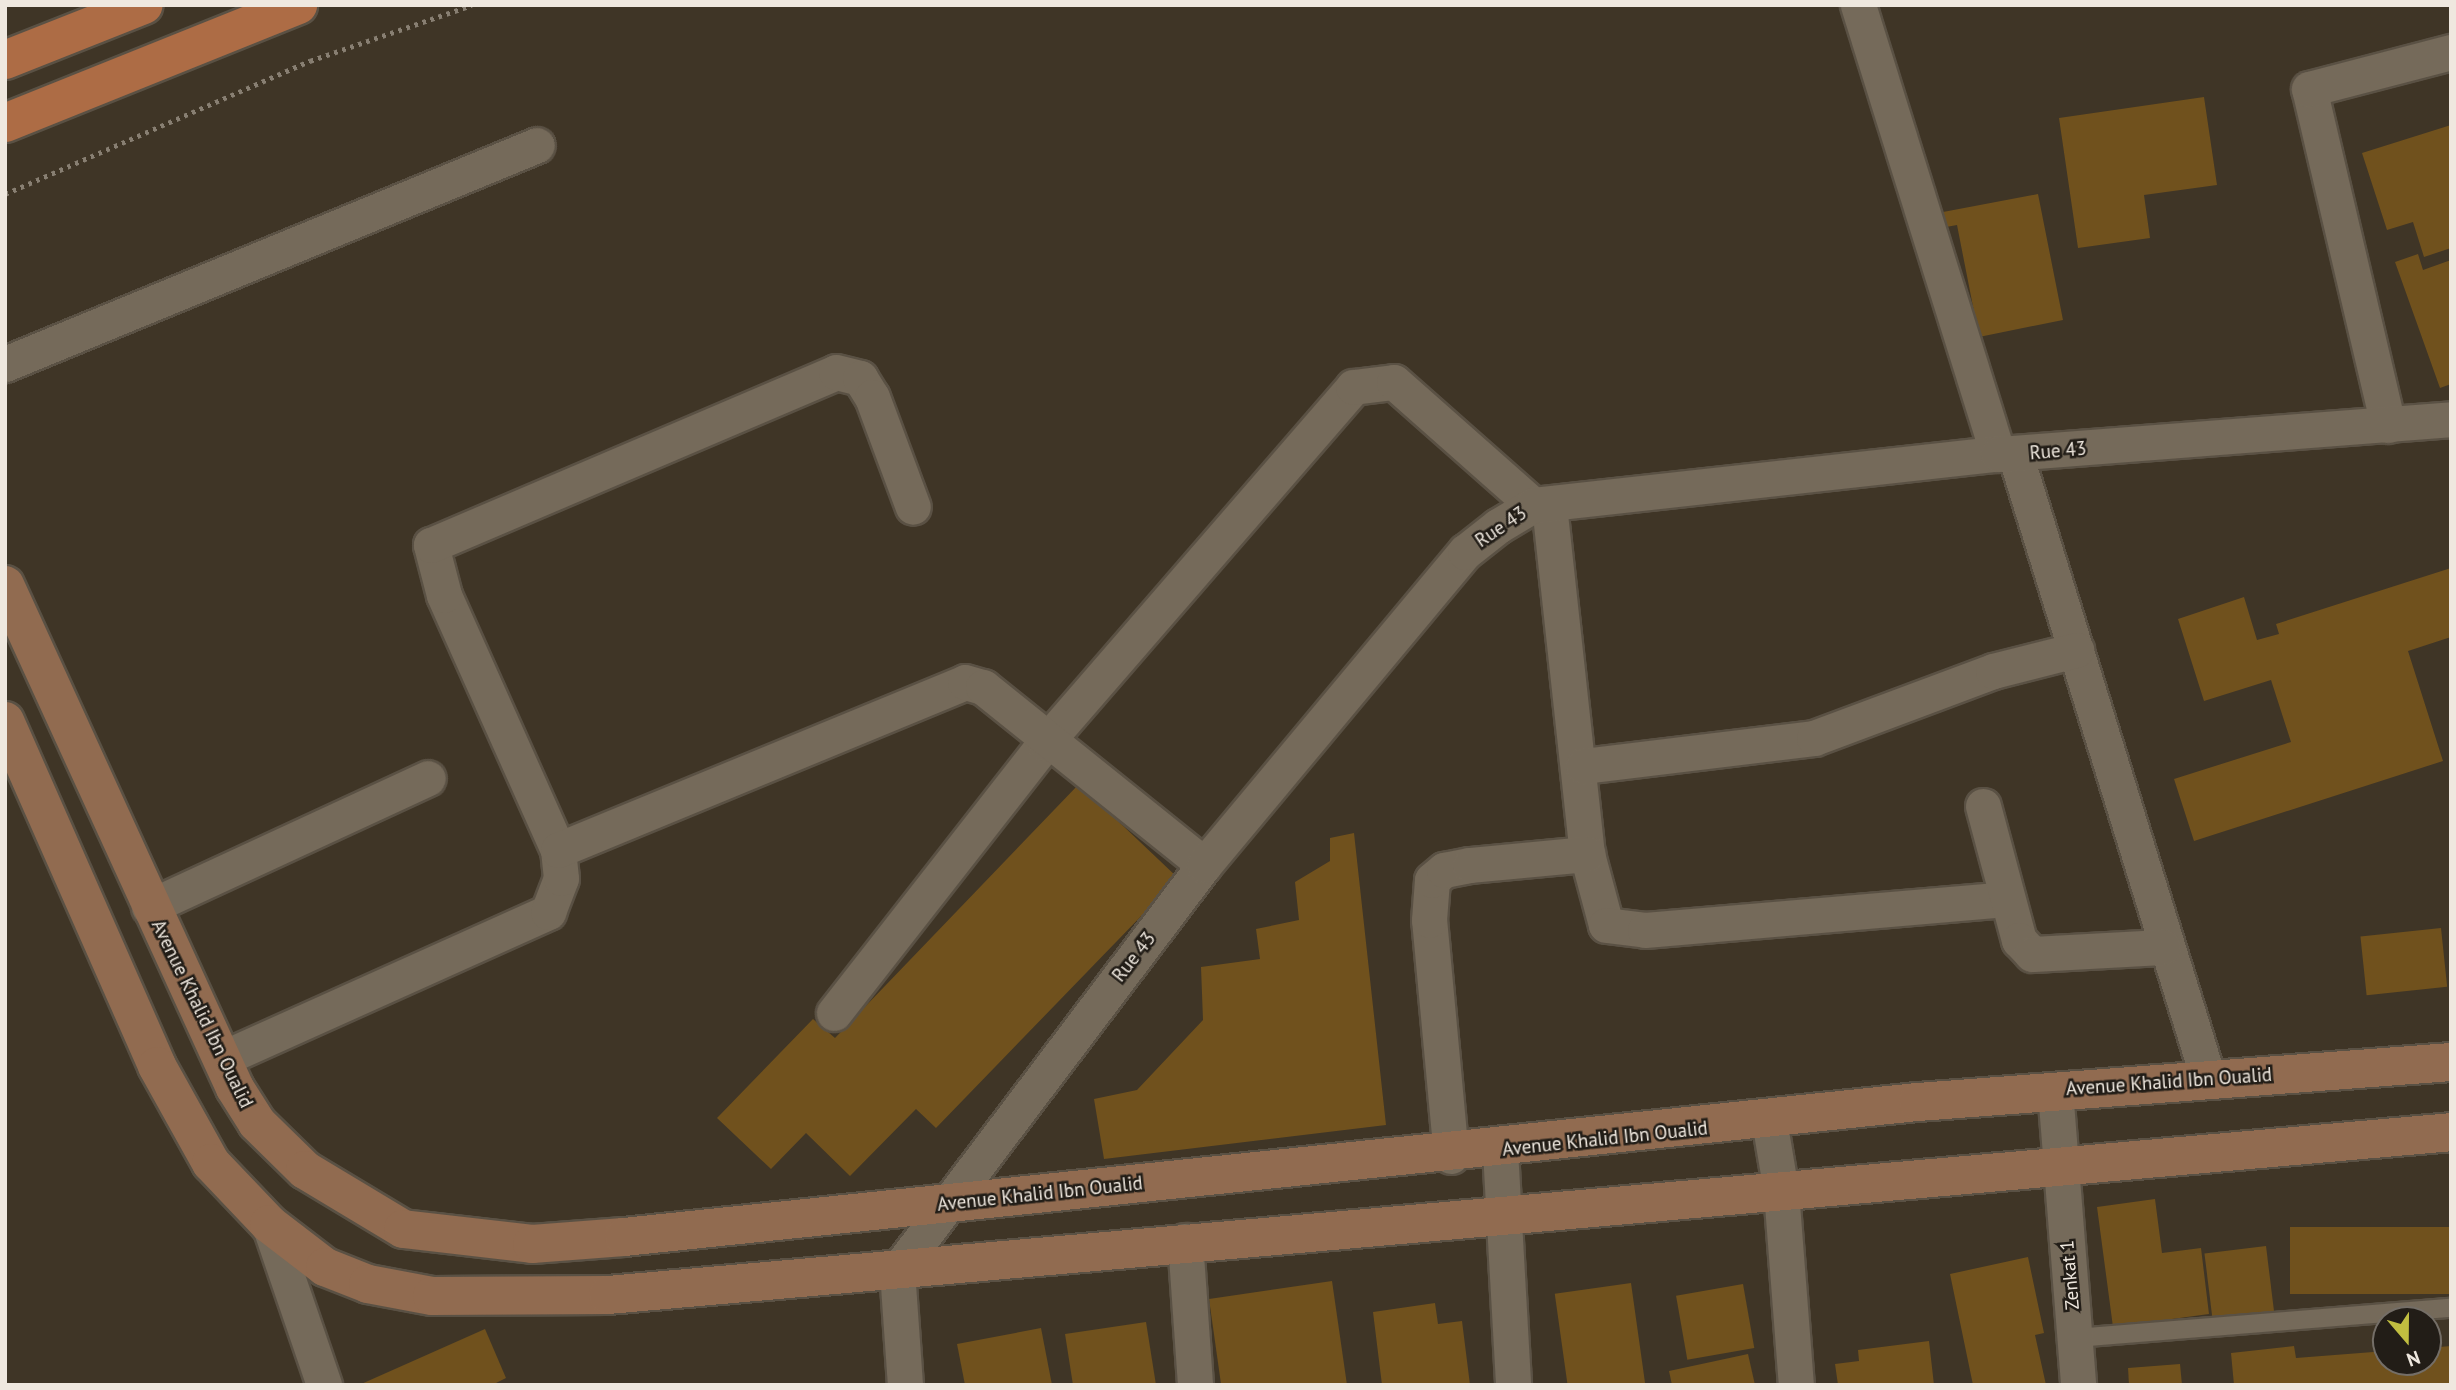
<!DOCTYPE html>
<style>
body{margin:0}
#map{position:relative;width:2456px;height:1390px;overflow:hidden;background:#3f3526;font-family:"PT Sans",sans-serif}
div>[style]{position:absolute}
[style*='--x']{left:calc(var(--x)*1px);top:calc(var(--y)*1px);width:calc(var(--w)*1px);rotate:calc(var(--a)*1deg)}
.building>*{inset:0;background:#70511d;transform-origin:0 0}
.path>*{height:4.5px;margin-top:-2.25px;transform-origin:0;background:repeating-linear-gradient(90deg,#887f72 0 3.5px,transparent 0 8.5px)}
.roads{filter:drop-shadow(2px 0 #5a5144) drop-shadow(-2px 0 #5a5144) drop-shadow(0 2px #5a5144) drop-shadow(0 -2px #5a5144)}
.lane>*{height:18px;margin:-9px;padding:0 9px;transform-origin:9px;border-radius:9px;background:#756a5a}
.street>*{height:35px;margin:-17.5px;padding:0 17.5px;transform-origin:17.5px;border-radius:17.5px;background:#756a5a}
.secondary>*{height:38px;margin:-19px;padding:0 19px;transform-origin:19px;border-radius:19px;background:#916b50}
.primary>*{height:38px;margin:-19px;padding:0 19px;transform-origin:19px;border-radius:19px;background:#ad6c45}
span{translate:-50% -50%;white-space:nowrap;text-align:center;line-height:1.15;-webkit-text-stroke:5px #221d17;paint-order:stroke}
.street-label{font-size:19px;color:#efe8df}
.frame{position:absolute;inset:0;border:7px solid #efe8df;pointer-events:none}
.north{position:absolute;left:2372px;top:1306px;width:70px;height:70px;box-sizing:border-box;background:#221d17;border:2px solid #746e67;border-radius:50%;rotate:160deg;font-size:19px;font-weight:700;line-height:28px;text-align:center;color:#efe8df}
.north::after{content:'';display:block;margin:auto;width:24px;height:32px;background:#c1be40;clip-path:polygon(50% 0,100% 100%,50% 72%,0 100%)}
</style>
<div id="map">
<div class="building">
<div style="clip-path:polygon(2204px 97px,2217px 185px,2144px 195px,2150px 238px,2078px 248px,2059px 118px)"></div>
<div style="clip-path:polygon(2451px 125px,2451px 248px,2424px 257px,2413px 222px,2387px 230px,2362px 153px)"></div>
<div style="clip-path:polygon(2038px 194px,2063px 320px,1979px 337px,1957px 225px,1946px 227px,1943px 212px)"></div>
<div style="clip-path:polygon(2418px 254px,2423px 270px,2451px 260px,2451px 384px,2440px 388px,2395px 262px)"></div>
<div style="clip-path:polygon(2451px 568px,2451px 637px,2408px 651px,2443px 761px,2194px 841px,2174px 779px,2291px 742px,2271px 680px,2204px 701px,2178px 619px,2244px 597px,2257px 640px,2279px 634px,2276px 624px)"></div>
<div style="clip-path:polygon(1079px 784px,1178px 878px,936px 1128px,916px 1109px,850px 1176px,806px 1133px,771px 1169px,717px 1118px,813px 1019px,835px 1038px)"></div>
<div style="clip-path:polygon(1354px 833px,1386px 1125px,1104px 1159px,1094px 1099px,1137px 1090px,1203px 1020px,1201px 967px,1260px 959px,1256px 929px,1299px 920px,1295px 882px,1330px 861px,1330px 838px)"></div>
<div style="left:2441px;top:928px;width:59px;height:81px;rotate:84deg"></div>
<div style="clip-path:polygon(2155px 1199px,2162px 1253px,2201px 1248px,2209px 1314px,2113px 1327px,2097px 1207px)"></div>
<div style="left:2451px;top:1227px;width:67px;height:161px;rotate:90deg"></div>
<div style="left:2266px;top:1246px;width:66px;height:62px;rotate:83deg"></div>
<div style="clip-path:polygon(2028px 1257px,2044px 1333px,2035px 1335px,2046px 1385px,1973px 1385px,1950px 1274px)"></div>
<div style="clip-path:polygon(1332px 1281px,1347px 1385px,1221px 1384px,1209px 1299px)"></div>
<div style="left:1631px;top:1283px;width:103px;height:77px;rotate:82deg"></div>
<div style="left:1743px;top:1284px;width:65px;height:68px;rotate:80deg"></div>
<div style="clip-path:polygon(1435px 1303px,1438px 1324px,1462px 1321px,1470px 1385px,1382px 1385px,1373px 1312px)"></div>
<div style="clip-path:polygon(1146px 1322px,1156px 1385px,1073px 1385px,1065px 1334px)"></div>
<div style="clip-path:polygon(1041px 1328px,1052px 1385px,965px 1385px,957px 1344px)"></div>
<div style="clip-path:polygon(485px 1329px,506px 1378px,492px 1385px,359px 1385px)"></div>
<div style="clip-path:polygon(1929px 1341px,1934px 1385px,1838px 1385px,1835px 1364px,1859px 1361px,1858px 1350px)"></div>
<div style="clip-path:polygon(2294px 1346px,2296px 1358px,2386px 1351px,2386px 1362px,2428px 1362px,2428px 1348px,2451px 1346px,2451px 1385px,2234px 1385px,2231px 1353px)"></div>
<div style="clip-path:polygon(1748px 1354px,1755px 1385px,1672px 1385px,1669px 1371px)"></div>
<div style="clip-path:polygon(2180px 1364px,2182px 1385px,2129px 1385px,2128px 1368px)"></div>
</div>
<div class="path">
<div style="--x:5;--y:194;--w:333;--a:-23.6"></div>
<div style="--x:310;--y:61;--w:171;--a:-19.1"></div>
</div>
<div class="roads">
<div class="lane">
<div style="--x:2075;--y:1338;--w:377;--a:-4.6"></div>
</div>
<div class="street">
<div style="--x:1858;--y:5;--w:470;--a:72.7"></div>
<div style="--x:5;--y:364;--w:575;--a:-22.37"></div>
<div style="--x:2388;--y:425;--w:345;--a:-103.2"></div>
<div style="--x:2309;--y:89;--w:147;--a:-14.6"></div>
<div style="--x:2015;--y:454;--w:653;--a:72.81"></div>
<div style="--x:1549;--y:505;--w:351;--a:83.8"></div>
<div style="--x:1587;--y:854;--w:73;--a:75"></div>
<div style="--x:1606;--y:925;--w:39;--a:7"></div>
<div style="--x:1645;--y:930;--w:362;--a:-4.9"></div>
<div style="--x:1583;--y:766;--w:233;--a:-6.9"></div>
<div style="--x:1814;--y:738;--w:191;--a:-20.5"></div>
<div style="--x:1993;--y:671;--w:86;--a:-14.2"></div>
<div style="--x:1983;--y:806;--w:139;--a:75"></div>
<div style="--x:2019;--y:940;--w:19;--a:47"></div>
<div style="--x:2032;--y:954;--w:131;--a:-3.1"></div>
<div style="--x:558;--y:850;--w:279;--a:-114.1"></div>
<div style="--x:444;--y:595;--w:52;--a:-104.6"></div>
<div style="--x:431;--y:545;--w:440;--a:-23.1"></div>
<div style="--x:836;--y:372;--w:25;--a:14"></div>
<div style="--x:860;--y:378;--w:22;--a:58"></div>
<div style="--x:872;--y:397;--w:117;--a:69.6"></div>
<div style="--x:149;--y:907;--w:307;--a:-24.8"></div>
<div style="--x:834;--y:1013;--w:343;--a:-52"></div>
<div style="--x:1045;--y:743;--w:471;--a:-49.1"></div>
<div style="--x:1353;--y:387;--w:41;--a:-7"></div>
<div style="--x:1394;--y:382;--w:186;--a:41.5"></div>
<div style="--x:221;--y:1059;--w:359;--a:-24.2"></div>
<div style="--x:548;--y:912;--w:36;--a:-69"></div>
<div style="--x:561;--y:878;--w:28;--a:-96"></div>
<div style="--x:558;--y:850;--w:440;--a:-22.4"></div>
<div style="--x:965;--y:682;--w:19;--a:16"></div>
<div style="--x:983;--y:687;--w:284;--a:38.8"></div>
<div style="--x:2055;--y:1090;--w:296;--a:85.5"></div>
<div style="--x:1769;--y:1120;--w:72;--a:80.4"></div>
<div style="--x:1781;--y:1191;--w:195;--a:85.6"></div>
<div style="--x:1500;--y:1150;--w:235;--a:86.8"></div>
<div style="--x:1451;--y:1156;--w:237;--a:-95.3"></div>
<div style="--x:1429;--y:920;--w:40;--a:-85.7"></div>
<div style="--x:1432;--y:880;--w:16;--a:-40"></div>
<div style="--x:1444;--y:870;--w:26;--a:-11"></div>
<div style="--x:1470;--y:865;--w:118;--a:-5.4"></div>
<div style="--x:269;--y:1224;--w:170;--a:71.1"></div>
<div style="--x:1185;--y:1241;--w:144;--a:86"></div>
<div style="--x:905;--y:1385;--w:114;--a:-94"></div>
<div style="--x:897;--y:1271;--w:509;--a:-52.9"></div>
<div style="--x:1204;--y:865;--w:408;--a:-50.2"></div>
<div style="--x:1465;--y:552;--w:42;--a:-38.2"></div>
<div style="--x:1498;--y:526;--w:41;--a:-31"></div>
<div style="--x:1533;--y:505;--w:468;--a:-6.3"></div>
<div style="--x:1998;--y:454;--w:454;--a:-4.4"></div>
</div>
<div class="secondary">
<div style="--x:5;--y:585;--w:553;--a:65.43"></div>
<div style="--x:235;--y:1088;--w:41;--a:57.8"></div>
<div style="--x:257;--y:1123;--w:67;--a:44.4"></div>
<div style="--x:305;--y:1170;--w:114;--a:31"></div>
<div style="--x:403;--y:1229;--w:130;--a:6.6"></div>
<div style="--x:532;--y:1244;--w:92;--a:-4.4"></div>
<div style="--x:624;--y:1237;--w:1301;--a:-5.96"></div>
<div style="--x:1918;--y:1102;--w:534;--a:-4.29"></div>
<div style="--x:5;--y:721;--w:377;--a:66.2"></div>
<div style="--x:157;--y:1066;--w:111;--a:60.9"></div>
<div style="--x:211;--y:1163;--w:84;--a:46.4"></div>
<div style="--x:269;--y:1224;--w:71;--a:37.5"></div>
<div style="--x:325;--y:1267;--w:46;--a:21.6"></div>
<div style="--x:368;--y:1284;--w:65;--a:10.6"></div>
<div style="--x:432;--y:1296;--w:176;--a:-0.3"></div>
<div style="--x:608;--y:1295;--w:1850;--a:-5.05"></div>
</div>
<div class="primary">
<div style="--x:5;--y:60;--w:149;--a:-21.6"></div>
<div style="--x:5;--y:123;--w:316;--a:-21.9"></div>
</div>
</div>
<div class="street-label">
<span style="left:2058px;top:451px;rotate:-5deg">Rue 43</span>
<span style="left:1501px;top:527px;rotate:-34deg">Rue 43</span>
<span style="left:1134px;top:957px;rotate:-52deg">Rue 43</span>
<span style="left:202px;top:1014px;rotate:64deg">Avenue Khalid Ibn Oualid</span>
<span style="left:2169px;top:1082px;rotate:-4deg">Avenue Khalid Ibn Oualid</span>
<span style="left:1605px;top:1139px;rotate:-6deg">Avenue Khalid Ibn Oualid</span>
<span style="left:1040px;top:1194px;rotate:-6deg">Avenue Khalid Ibn Oualid</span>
<span style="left:2070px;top:1275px;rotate:-95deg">Zenkat 1</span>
</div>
<div class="frame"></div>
<div class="north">N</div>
</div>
